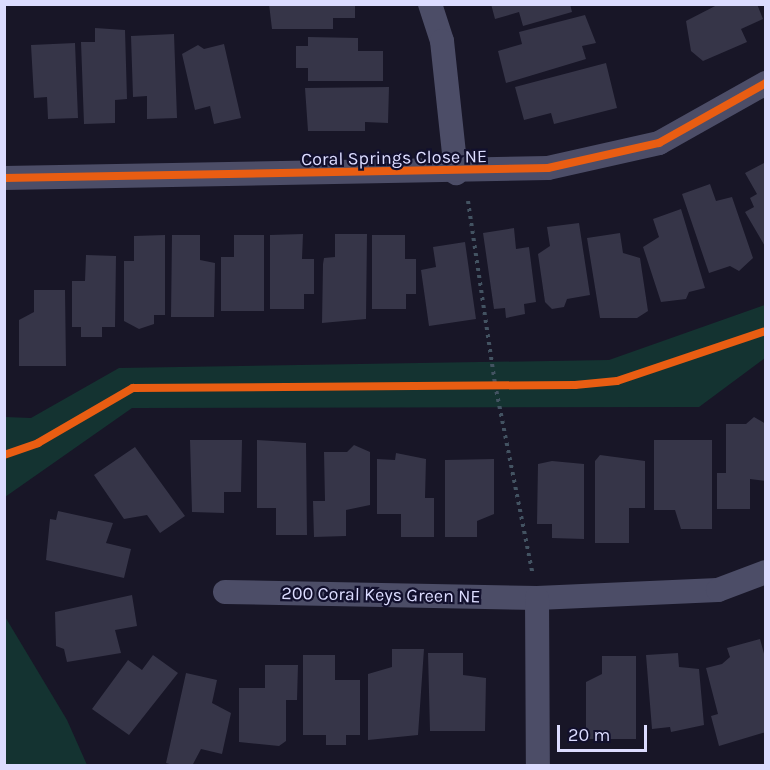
<!DOCTYPE html>
<style>
body{margin:0}
#map{position:relative;width:770px;height:770px;overflow:hidden;background:#181627;font-family:Karla,sans-serif}
div>[style]{position:absolute}
[style*='--x']{left:calc(var(--x)*1px);top:calc(var(--y)*1px);width:calc(var(--w)*1px);rotate:calc(var(--a)*1deg)}
.green>*{inset:0;background:#143331}
.building>*{inset:0;background:#363548}
.path>*{height:4px;margin-top:-2px;transform-origin:0;background:repeating-linear-gradient(90deg,#435362 0 3px,transparent 0 7.5px)}
.street>*{height:24px;margin:-12px;padding:0 12px;transform-origin:12px;border-radius:12px;background:#4c4d67}
.cycleway>*{height:8px;margin:-4px;padding:0 4px;transform-origin:4px;border-radius:4px;background:#e95d12}
span{translate:-50% -50%;white-space:nowrap;text-align:center;line-height:1.15;-webkit-text-stroke:4.5px #12102d;paint-order:stroke}
.street-label{font-size:18px;color:#dcdcff}
.frame{position:absolute;inset:0;border:6px solid #dcdcff;pointer-events:none}
.scale{position:absolute;left:557px;top:725px;width:90px;height:27px;box-sizing:border-box;border:3px solid #dcdcff;border-top:0;padding-left:8px;font-size:18px;line-height:21px;white-space:nowrap;color:#dcdcff;-webkit-text-stroke:4px #12102d;paint-order:stroke}
</style>
<div id="map">
<div class="green">
<div style="clip-path:polygon(765px 305px,765px 358px,699px 407px,132px 408px,5px 497px,5px 417px,31px 418px,119px 368px,609px 360px)"></div>
<div style="clip-path:polygon(4px 615px,67px 720px,87px 765px,5px 765px)"></div>
</div>
<div class="building">
<div style="clip-path:polygon(269px 4px,355px 4px,355px 18px,333px 18px,333px 29px,272px 29px)"></div>
<div style="clip-path:polygon(491px 4px,570px 4px,572px 12px,523px 26px,519px 12px,495px 19px)"></div>
<div style="clip-path:polygon(719px 4px,757px 4px,763px 19px,741px 29px,747px 42px,703px 61px,691px 51px,686px 21px)"></div>
<div style="clip-path:polygon(585px 15px,596px 43px,582px 46px,586px 59px,506px 83px,498px 51px,522px 44px,519px 32px)"></div>
<div style="clip-path:polygon(95px 28px,125px 30px,127px 99px,115px 100px,115px 123px,84px 124px,81px 42px,95px 42px)"></div>
<div style="clip-path:polygon(174px 34px,177px 118px,147px 119px,147px 96px,133px 97px,131px 36px)"></div>
<div style="clip-path:polygon(308px 37px,358px 38px,358px 51px,383px 51px,383px 81px,308px 81px,308px 68px,296px 68px,296px 46px,308px 46px)"></div>
<div style="clip-path:polygon(75px 43px,78px 118px,48px 119px,47px 97px,34px 98px,31px 45px)"></div>
<div style="clip-path:polygon(224px 44px,241px 118px,214px 124px,210px 106px,195px 110px,182px 54px,198px 45px,204px 49px)"></div>
<div style="clip-path:polygon(606px 63px,617px 108px,554px 124px,551px 113px,524px 120px,515px 87px)"></div>
<div style="clip-path:polygon(389px 87px,388px 123px,365px 122px,365px 131px,308px 131px,305px 88px)"></div>
<div style="clip-path:polygon(766px 162px,766px 248px,745px 212px,754px 207px,750px 198px,757px 194px,745px 173px)"></div>
<div style="clip-path:polygon(710px 184px,716px 201px,732px 197px,753px 258px,739px 271px,730px 266px,709px 273px,682px 194px)"></div>
<div style="clip-path:polygon(681px 209px,705px 288px,689px 292px,686px 299px,661px 302px,643px 247px,659px 237px,653px 219px)"></div>
<div style="clip-path:polygon(579px 223px,590px 295px,567px 299px,564px 307px,552px 309px,545px 302px,538px 254px,550px 246px,547px 227px)"></div>
<div style="clip-path:polygon(514px 228px,516px 249px,529px 247px,536px 302px,524px 304px,525px 314px,506px 318px,505px 308px,494px 309px,483px 233px)"></div>
<div style="clip-path:polygon(620px 233px,623px 253px,640px 258px,648px 311px,637px 318px,600px 318px,587px 238px)"></div>
<div style="clip-path:polygon(303px 234px,302px 259px,314px 259px,314px 294px,304px 294px,304px 309px,270px 309px,270px 235px)"></div>
<div style="clip-path:polygon(335px 234px,367px 234px,366px 319px,322px 323px,323px 264px,324px 258px,335px 257px)"></div>
<div style="clip-path:polygon(165px 235px,165px 315px,154px 315px,154px 324px,139px 329px,124px 321px,124px 261px,134px 261px,134px 236px)"></div>
<div style="clip-path:polygon(172px 235px,200px 235px,200px 260px,215px 263px,214px 317px,171px 317px)"></div>
<div style="clip-path:polygon(234px 235px,264px 235px,264px 311px,221px 311px,221px 257px,234px 257px)"></div>
<div style="clip-path:polygon(372px 235px,405px 235px,405px 259px,416px 259px,416px 294px,406px 294px,406px 309px,372px 309px)"></div>
<div style="clip-path:polygon(465px 242px,476px 319px,429px 326px,421px 270px,436px 267px,433px 247px)"></div>
<div style="clip-path:polygon(86px 255px,116px 256px,115px 327px,102px 327px,102px 337px,81px 337px,81px 327px,72px 327px,72px 281px,85px 281px)"></div>
<div style="clip-path:polygon(34px 290px,65px 290px,66px 366px,19px 366px,19px 320px,34px 312px)"></div>
<div style="clip-path:polygon(754px 417px,766px 424px,766px 481px,750px 479px,750px 509px,717px 509px,717px 473px,726px 473px,726px 424px,746px 424px)"></div>
<div style="clip-path:polygon(190px 440px,242px 440px,241px 492px,224px 492px,224px 513px,192px 512px)"></div>
<div style="clip-path:polygon(257px 440px,306px 443px,307px 535px,276px 535px,276px 508px,257px 508px)"></div>
<div style="clip-path:polygon(654px 440px,712px 440px,712px 529px,681px 529px,675px 510px,654px 510px)"></div>
<div style="clip-path:polygon(354px 445px,370px 452px,370px 505px,346px 510px,346px 536px,314px 537px,313px 501px,325px 501px,324px 452px,347px 452px)"></div>
<div style="clip-path:polygon(135px 447px,185px 516px,160px 533px,147px 515px,124px 519px,94px 475px)"></div>
<div style="clip-path:polygon(396px 453px,426px 459px,425px 498px,434px 498px,434px 537px,401px 537px,401px 514px,377px 514px,377px 459px,395px 460px)"></div>
<div style="clip-path:polygon(600px 455px,645px 461px,645px 508px,629px 508px,629px 543px,595px 543px,595px 461px)"></div>
<div style="clip-path:polygon(494px 459px,494px 514px,477px 521px,477px 537px,445px 537px,445px 460px)"></div>
<div style="clip-path:polygon(552px 461px,584px 464px,584px 539px,552px 538px,552px 524px,537px 524px,538px 464px)"></div>
<div style="clip-path:polygon(58px 511px,113px 523px,106px 543px,131px 549px,124px 578px,46px 560px,50px 519px,56px 520px)"></div>
<div style="clip-path:polygon(132px 595px,137px 626px,115px 630px,121px 653px,67px 662px,64px 649px,56px 646px,55px 612px)"></div>
<div style="clip-path:polygon(760px 639px,766px 661px,766px 732px,719px 746px,711px 716px,718px 714px,706px 668px,722px 664px,730px 657px,727px 648px)"></div>
<div style="clip-path:polygon(392px 649px,424px 649px,418px 735px,368px 740px,368px 674px,392px 667px)"></div>
<div style="clip-path:polygon(428px 653px,463px 653px,463px 675px,486px 678px,485px 731px,430px 731px)"></div>
<div style="clip-path:polygon(678px 653px,679px 667px,699px 669px,704px 725px,671px 732px,670px 727px,652px 729px,646px 655px)"></div>
<div style="clip-path:polygon(153px 655px,178px 673px,129px 735px,92px 709px,128px 660px,142px 670px)"></div>
<div style="clip-path:polygon(303px 655px,335px 655px,335px 680px,360px 680px,360px 735px,346px 735px,346px 745px,326px 745px,326px 735px,303px 735px)"></div>
<div style="clip-path:polygon(602px 656px,636px 656px,636px 739px,586px 739px,586px 682px,602px 674px)"></div>
<div style="clip-path:polygon(265px 665px,298px 665px,297px 700px,286px 700px,286px 741px,279px 746px,239px 742px,239px 688px,265px 688px)"></div>
<div style="clip-path:polygon(186px 673px,217px 680px,212px 703px,231px 713px,222px 754px,201px 749px,192px 766px,177px 766px,166px 763px)"></div>
</div>
<div class="path">
<div style="--x:468;--y:201;--w:185;--a:81.6"></div>
<div style="--x:495;--y:384;--w:191;--a:78.8"></div>
</div>
<div class="street">
<div style="--x:430;--y:4;--w:39;--a:72"></div>
<div style="--x:442;--y:41;--w:133;--a:83.9"></div>
<div style="--x:4;--y:178;--w:544;--a:-1.05"></div>
<div style="--x:548;--y:168;--w:114;--a:-12.7"></div>
<div style="--x:659;--y:143;--w:123;--a:-29.3"></div>
<div style="--x:225;--y:592;--w:312;--a:1.1"></div>
<div style="--x:537;--y:598;--w:181;--a:-2.5"></div>
<div style="--x:718;--y:590;--w:51;--a:-20.6"></div>
<div style="--x:537;--y:598;--w:168;--a:89.7"></div>
</div>
<div class="cycleway">
<div style="--x:4;--y:178;--w:544;--a:-1.05"></div>
<div style="--x:548;--y:168;--w:114;--a:-12.7"></div>
<div style="--x:659;--y:143;--w:123;--a:-29.3"></div>
<div style="--x:4;--y:455;--w:36;--a:-19"></div>
<div style="--x:38;--y:443;--w:110;--a:-30.1"></div>
<div style="--x:133;--y:388;--w:442;--a:-0.4"></div>
<div style="--x:575;--y:385;--w:42;--a:-5.4"></div>
<div style="--x:617;--y:381;--w:157;--a:-18.6"></div>
</div>
<div class="street-label">
<span style="left:394px;top:158px;rotate:-1deg">Coral Springs Close NE</span>
<span style="left:381px;top:595px;rotate:1deg">200 Coral Keys Green NE</span>
</div>
<div class="frame"></div>
<div class="scale">20 m</div>
</div>
